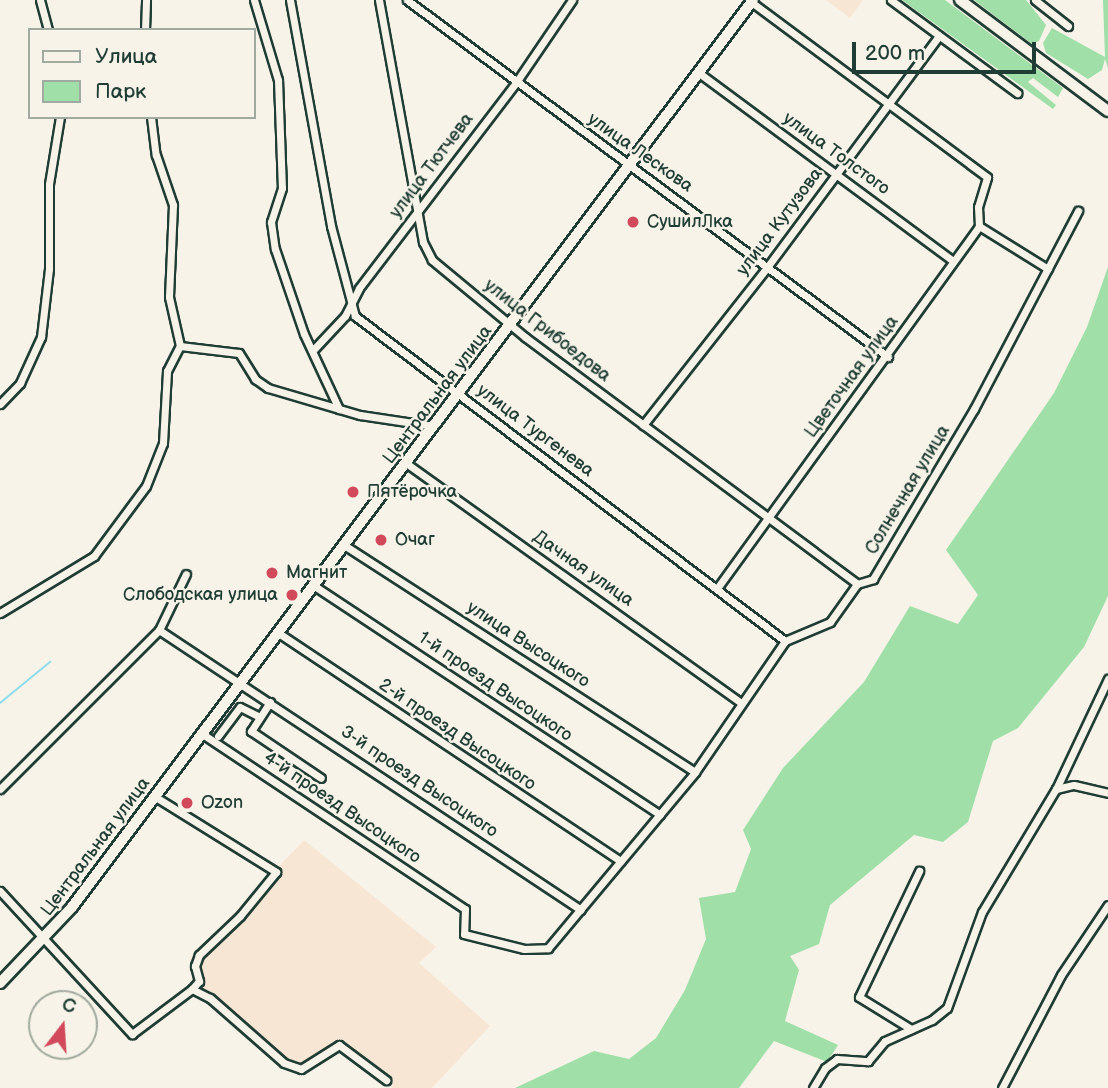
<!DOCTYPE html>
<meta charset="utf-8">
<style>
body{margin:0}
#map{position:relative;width:1108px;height:1088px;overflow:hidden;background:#f7f3e8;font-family:"Balsamiq Sans",sans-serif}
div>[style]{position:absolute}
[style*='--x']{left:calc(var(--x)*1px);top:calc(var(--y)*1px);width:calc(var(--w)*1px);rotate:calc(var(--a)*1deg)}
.built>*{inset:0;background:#f8e6d5}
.green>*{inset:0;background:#a0e0a8}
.stream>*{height:2px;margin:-1px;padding:0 1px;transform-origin:1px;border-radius:1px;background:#8edcec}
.roads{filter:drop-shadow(2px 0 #1f3d34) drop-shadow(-2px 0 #1f3d34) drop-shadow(0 2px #1f3d34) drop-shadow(0 -2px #1f3d34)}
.street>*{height:7px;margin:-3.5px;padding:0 3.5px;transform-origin:3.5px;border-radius:3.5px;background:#f7f3e8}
.secondary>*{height:10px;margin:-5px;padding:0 5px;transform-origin:5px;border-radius:5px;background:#f7f3e8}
.primary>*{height:10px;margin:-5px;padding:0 5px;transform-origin:5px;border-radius:5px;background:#f7f3e8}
.dots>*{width:19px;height:19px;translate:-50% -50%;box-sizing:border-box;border:4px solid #f7f3e8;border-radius:50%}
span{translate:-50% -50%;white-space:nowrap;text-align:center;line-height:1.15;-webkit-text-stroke:5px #f7f3e8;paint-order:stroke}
.street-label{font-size:18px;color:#1f3d34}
.poi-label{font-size:18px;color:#1f3d34}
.left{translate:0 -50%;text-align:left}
.right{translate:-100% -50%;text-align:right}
.legend{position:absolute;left:28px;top:28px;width:228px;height:91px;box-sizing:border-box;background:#f7f3e8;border:2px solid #a1aaa0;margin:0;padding:9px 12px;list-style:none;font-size:21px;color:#1f3d34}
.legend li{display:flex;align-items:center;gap:14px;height:35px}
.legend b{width:35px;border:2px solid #a1aaa0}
.north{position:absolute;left:28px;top:990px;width:70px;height:70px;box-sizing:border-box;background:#f7f3e8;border:2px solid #a1aaa0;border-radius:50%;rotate:17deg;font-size:19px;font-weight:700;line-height:28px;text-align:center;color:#1f3d34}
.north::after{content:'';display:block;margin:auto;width:24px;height:32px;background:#d1495b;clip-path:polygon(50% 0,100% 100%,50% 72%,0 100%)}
.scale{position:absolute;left:852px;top:42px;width:184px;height:32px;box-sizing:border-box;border:4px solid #1f3d34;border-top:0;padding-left:9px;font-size:21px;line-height:24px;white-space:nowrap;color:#1f3d34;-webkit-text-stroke:5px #f7f3e8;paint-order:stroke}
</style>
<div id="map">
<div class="built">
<div style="clip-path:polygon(826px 0,863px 0,850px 18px)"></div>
<div style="clip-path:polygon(304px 840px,436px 947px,419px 963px,490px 1026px,432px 1088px,393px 1088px,338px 1047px,301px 1069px,287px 1067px,193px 991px,190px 959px)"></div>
</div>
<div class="green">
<div style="clip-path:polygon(902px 0,945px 0,1063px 88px,1058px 97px,1033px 78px,1028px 82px,1056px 105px,1053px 109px)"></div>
<div style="clip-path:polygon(974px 0,1026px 0,1046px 25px,1039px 41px,1032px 44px)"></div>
<div style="clip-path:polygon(1103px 0,1108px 0,1108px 68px,1105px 59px,1102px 70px,1088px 79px,1046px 53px,1043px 43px,1052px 28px,1105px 57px)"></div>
<div style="clip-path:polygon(1108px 267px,1108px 596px,1084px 647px,1018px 728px,993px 741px,968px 822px,943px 842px,914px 835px,830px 905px,819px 944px,790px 956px,799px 970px,785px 1021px,838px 1045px,827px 1062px,774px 1041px,739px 1088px,515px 1088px,594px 1051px,629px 1059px,656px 1038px,685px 990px,706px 939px,699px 898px,735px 892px,751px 849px,743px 830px,783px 768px,864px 682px,910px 606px,958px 624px,978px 595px,946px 550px,1054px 393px,1087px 327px)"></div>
</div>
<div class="stream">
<div style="--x:0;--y:703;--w:65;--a:-39.4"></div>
</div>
<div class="roads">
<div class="street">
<div style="--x:40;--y:0;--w:31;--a:75"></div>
<div style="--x:254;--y:0;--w:84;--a:73.3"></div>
<div style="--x:278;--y:80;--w:108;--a:87.9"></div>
<div style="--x:282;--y:188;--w:36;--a:108"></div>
<div style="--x:271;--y:222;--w:27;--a:82"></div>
<div style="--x:275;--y:249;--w:90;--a:71.2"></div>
<div style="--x:304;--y:334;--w:83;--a:65"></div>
<div style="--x:290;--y:0;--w:230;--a:79.7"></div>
<div style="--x:331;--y:226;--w:93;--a:75.1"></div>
<div style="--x:355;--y:316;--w:539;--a:37.08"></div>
<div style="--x:379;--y:0;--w:246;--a:79.7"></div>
<div style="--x:423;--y:242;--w:20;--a:63"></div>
<div style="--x:432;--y:260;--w:121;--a:39.6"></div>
<div style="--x:525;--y:337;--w:414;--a:36.6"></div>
<div style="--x:407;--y:0;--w:599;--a:36.58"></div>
<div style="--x:891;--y:0;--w:157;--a:36.4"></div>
<div style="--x:1035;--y:0;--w:42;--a:38.2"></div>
<div style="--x:145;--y:30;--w:30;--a:-88"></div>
<div style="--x:699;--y:73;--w:316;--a:36.5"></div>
<div style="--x:151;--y:117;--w:38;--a:83"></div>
<div style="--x:156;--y:155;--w:53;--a:71.2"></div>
<div style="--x:173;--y:205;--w:92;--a:92.5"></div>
<div style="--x:169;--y:297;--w:50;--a:77.3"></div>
<div style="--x:180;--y:346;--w:59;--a:6.8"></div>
<div style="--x:239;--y:353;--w:31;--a:58"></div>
<div style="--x:255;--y:379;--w:16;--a:35"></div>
<div style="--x:268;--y:388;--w:96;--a:16.4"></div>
<div style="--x:360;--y:415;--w:74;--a:8.6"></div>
<div style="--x:979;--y:226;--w:81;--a:31.9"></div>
<div style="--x:314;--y:349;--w:45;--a:-46.8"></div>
<div style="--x:345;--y:316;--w:31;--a:-63"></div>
<div style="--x:359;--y:288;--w:260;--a:-52.6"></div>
<div style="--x:517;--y:81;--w:98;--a:-55.8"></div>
<div style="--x:0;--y:404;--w:29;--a:-46"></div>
<div style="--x:20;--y:383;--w:51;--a:-65.5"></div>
<div style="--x:41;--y:337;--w:68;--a:-83.3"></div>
<div style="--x:49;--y:269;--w:85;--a:-90"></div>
<div style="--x:49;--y:184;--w:68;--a:-80.7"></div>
<div style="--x:643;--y:425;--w:202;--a:-51.8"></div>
<div style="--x:768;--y:266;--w:287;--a:-53.4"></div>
<div style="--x:406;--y:463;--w:411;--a:35.6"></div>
<div style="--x:344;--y:545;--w:418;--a:32.9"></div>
<div style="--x:313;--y:585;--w:416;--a:33.5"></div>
<div style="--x:718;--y:587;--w:445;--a:-54.1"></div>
<div style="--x:979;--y:226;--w:19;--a:-93"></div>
<div style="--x:978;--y:207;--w:31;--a:-73"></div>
<div style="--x:987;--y:177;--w:294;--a:-143.4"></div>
<div style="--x:0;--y:613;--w:110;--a:-31.2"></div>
<div style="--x:94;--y:556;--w:87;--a:-53.4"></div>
<div style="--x:146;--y:486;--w:46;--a:-68.4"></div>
<div style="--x:163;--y:443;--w:72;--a:-86.8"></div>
<div style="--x:167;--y:371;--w:28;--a:-63"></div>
<div style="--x:159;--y:630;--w:506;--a:33.56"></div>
<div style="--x:277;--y:632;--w:413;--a:33.7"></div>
<div style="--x:270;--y:702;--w:35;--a:123"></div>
<div style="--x:251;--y:731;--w:84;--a:33.9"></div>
<div style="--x:201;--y:733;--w:317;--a:33.7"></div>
<div style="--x:465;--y:909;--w:25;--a:92"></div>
<div style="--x:464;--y:934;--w:62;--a:14"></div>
<div style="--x:524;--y:949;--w:24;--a:-2"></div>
<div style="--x:548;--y:948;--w:229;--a:-50.1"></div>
<div style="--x:695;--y:772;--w:159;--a:-55.5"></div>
<div style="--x:785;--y:641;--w:49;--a:-22.9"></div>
<div style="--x:830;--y:622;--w:47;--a:-54.6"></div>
<div style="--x:857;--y:584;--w:17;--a:-17"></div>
<div style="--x:873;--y:579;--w:198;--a:-59.3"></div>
<div style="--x:974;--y:409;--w:224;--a:-62.3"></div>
<div style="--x:218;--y:736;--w:36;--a:-53"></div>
<div style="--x:240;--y:707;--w:22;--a:27"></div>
<div style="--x:0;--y:789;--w:225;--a:-45"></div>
<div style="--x:159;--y:630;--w:62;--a:-64.3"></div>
<div style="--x:1056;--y:789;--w:122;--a:-64.7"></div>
<div style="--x:154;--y:796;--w:144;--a:31.9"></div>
<div style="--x:276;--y:872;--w:57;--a:129.3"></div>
<div style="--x:240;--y:916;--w:57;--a:136.4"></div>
<div style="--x:199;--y:955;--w:12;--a:110"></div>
<div style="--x:195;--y:966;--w:16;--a:75"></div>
<div style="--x:199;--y:981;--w:11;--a:131"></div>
<div style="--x:0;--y:891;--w:195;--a:47.3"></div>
<div style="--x:132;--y:1034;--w:75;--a:-36.9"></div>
<div style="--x:192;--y:989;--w:20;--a:27"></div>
<div style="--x:210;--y:998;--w:98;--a:41.3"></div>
<div style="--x:284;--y:1063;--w:18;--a:19"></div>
<div style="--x:301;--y:1069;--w:45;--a:-32.3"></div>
<div style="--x:339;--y:1045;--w:59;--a:36.7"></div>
<div style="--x:911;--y:1029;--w:61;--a:-148.4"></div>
<div style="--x:859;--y:997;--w:140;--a:-64.5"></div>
<div style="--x:813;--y:1088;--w:23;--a:-59"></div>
<div style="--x:825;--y:1068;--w:15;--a:-37"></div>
<div style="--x:837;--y:1059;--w:31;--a:4"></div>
<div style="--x:868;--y:1061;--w:26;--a:-50"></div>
<div style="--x:885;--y:1041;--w:51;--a:-24.1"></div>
<div style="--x:932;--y:1020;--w:19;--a:-39"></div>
<div style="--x:947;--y:1008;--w:102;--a:-70"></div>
<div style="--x:982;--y:912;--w:144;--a:-59"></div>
<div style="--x:1056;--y:789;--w:18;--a:-13"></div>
<div style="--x:1074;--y:785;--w:35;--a:13"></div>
<div style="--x:1002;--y:1088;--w:127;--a:-62.4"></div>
<div style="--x:1061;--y:975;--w:84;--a:-56.1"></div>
</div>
<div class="secondary">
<div style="--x:0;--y:983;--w:105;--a:-46.5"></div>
<div style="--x:72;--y:907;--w:1134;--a:-53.1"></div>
</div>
<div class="primary">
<div style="--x:960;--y:0;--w:185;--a:36.9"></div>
</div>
</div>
<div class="dots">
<div style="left:633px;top:222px;background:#d1495b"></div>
<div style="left:353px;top:492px;background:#d1495b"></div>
<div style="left:381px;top:540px;background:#d1495b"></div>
<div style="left:272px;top:573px;background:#d1495b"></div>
<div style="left:292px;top:595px;background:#d1495b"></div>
<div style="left:187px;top:803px;background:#d1495b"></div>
</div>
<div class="street-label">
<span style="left:640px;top:153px;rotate:35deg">улица Лескова</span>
<span style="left:836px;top:154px;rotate:36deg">улица Толстого</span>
<span style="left:432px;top:166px;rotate:-53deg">улица Тютчева</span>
<span style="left:780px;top:222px;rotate:-53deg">улица Кутузова</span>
<span style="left:547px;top:331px;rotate:38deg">улица Грибоедова</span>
<span style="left:852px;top:377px;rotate:-54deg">Цветочная улица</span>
<span style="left:438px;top:395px;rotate:-53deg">Центральная улица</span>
<span style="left:535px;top:431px;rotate:37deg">улица Тургенева</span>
<span style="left:908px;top:490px;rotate:-59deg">Солнечная улица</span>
<span style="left:583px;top:569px;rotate:35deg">Дачная улица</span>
<span style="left:528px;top:645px;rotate:33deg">улица Высоцкого</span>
<span style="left:495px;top:687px;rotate:34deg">1-й проезд Высоцкого</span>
<span style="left:457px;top:735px;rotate:34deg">2-й проезд Высоцкого</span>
<span style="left:419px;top:782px;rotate:34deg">3-й проезд Высоцкого</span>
<span style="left:342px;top:808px;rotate:34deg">4-й проезд Высоцкого</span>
<span style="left:96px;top:847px;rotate:-53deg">Центральная улица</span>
</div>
<div class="poi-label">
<span class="left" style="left:647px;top:222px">СушилЛка</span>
<span class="left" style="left:367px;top:492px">Пятёрочка</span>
<span class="left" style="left:395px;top:540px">Очаг</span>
<span class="left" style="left:286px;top:573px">Магнит</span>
<span class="right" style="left:278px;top:595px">Слободская улица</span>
<span class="left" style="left:201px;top:803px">Ozon</span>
</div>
<ul class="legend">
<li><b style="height:9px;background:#f7f3e8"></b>Улица</li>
<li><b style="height:19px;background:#a0e0a8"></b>Парк</li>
</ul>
<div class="north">С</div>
<div class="scale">200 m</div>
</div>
